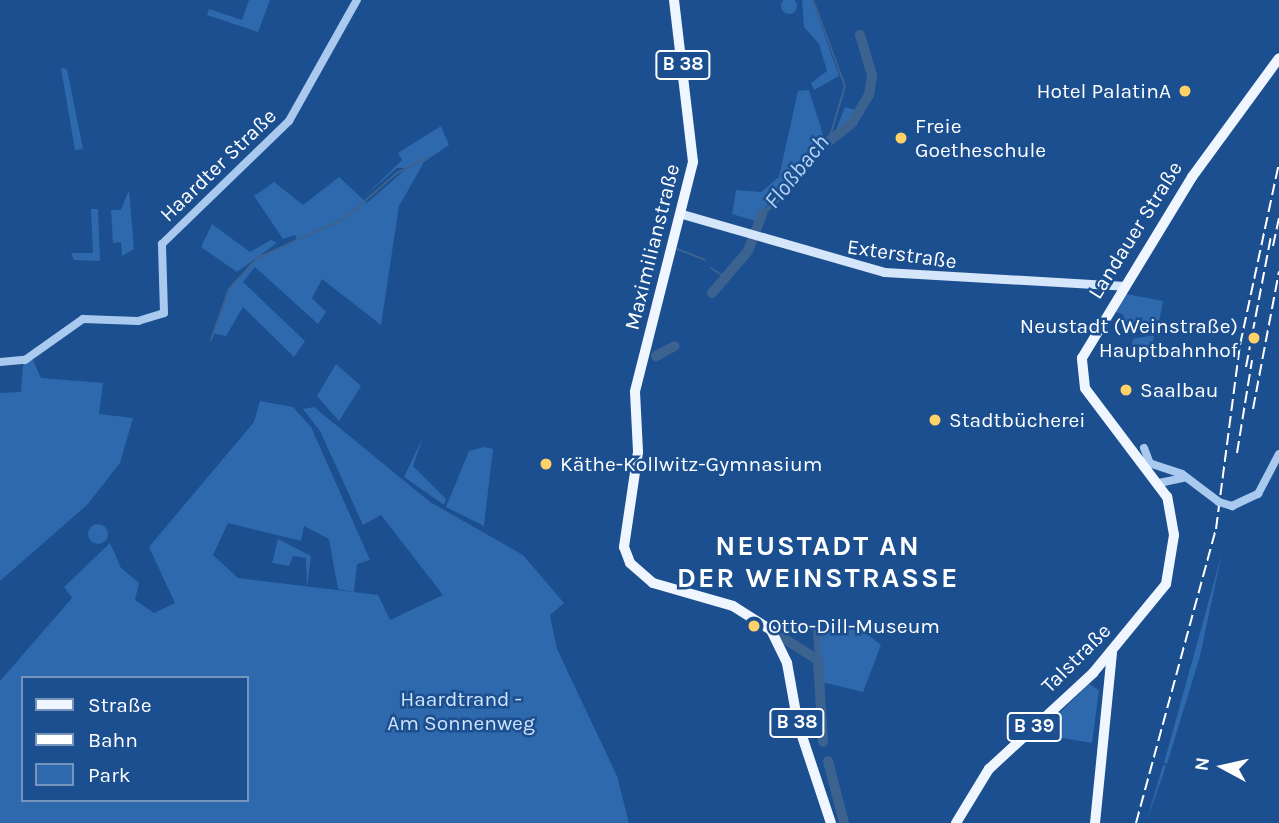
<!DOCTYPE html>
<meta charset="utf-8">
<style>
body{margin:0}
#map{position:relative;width:1279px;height:823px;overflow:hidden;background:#1b4f8f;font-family:Karla,sans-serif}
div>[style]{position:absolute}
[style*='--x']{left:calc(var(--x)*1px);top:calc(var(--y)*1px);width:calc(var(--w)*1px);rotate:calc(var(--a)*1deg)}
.green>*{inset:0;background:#2e69ad}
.round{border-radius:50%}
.water>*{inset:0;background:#3c6290}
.stream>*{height:2px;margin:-1px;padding:0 1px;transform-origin:1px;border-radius:1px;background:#3c6290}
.canal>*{height:6px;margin:-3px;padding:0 3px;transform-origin:3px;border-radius:3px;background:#3c6290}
.river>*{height:10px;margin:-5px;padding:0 5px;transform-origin:5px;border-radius:5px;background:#3c6290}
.tertiary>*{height:8px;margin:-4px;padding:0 4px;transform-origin:4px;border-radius:4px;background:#a9c9ee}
.secondary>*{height:9px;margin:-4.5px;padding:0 4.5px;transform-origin:4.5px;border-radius:4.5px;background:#d6e6fa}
.primary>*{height:10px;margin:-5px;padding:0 5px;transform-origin:5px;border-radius:5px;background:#f0f6ff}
.rail>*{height:2px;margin-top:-1px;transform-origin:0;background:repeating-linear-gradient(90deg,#fff 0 12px,transparent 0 17px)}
.tertiary-bridge>*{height:8px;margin:-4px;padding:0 4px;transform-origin:4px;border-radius:4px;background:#a9c9ee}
.dots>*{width:19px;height:19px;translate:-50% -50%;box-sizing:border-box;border:4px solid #1b4f8f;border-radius:50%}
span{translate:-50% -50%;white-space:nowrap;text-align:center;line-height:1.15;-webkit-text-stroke:5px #1b4f8f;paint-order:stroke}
.shield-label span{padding:2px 5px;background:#1b4f8f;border:2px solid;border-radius:5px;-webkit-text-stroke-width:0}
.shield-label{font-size:19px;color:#fff;font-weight:700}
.poi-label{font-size:21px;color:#fff}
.right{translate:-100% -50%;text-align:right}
.left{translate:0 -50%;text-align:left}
.street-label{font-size:21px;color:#fff}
.park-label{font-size:21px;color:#cfe3fa}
.water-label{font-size:23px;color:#b5d3f5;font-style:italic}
.district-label{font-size:28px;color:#fff;font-weight:700;letter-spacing:2px}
.legend{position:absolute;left:21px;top:676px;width:228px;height:126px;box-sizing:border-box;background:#1b4f8f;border:2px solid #7695bc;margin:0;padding:9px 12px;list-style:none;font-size:21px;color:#fff}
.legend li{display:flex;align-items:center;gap:14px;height:35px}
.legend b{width:35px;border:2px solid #7695bc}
.north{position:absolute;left:1188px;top:732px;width:70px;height:70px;-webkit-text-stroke:5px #1b4f8f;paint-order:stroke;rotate:278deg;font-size:19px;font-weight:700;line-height:28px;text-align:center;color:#fff}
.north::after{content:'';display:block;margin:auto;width:24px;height:32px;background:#fff;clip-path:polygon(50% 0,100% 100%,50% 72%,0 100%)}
</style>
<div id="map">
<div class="green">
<div class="round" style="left:781px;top:-2px;width:16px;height:16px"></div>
<div style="clip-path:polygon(249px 0,270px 0,258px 32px,207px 15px,209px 9px,242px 20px)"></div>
<div style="clip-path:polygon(802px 0,812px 0,839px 76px,814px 90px,811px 83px,827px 71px,819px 44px,804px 27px)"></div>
<div style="clip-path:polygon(61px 68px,67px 69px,83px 149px,75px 150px)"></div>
<div style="clip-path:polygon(809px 90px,825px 141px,812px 145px,755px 221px,732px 214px,736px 190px,761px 192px,779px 177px,798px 91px)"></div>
<div style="clip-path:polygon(845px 107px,859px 111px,838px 132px,836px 130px)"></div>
<div style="clip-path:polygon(441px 126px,449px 145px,424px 162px,399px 206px,381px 325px,322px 279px,312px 298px,326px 312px,318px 324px,255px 267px,243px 282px,305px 341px,294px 357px,243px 307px,226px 336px,212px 333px,232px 284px,257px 258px,297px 240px,295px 235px,283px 239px,254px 196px,274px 182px,303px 205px,339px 177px,367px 203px,407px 168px,397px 168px,364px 197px,402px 160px,398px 153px)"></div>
<div style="clip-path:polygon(129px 190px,134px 249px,122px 256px,121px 242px,113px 243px,111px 210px,121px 210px)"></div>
<div style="clip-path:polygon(91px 209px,98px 209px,100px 261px,74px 260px,71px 253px,93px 253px)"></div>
<div style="clip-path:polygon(212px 224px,250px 252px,271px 240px,277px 243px,237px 272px,201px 247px)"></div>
<div style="clip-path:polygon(1126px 294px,1163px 301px,1159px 322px,1125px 323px,1123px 314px,1115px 312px)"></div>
<div style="clip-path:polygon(1154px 335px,1150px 357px,1147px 349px,1132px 346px,1133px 339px)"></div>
<div style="clip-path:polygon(32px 358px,41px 378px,103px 383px,99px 414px,133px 418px,120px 463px,87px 505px,0 581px,0 393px,21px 392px,23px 365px)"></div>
<div style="clip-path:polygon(336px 364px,361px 386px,339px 421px,317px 396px)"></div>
<div style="clip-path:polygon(evenodd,260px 401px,293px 407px,311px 427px,370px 560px,357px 564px,354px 592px,338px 589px,329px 539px,304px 526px,301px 541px,228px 523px,213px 555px,238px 578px,378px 595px,390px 620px,443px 595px,381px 515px,363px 525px,320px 431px,303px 409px,314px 407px,430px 502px,523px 555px,564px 603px,550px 615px,557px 649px,617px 776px,629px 823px,0 823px,0 681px,72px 598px,64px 587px,110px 543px,121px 568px,139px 583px,135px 600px,154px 613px,175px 603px,149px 547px,254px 422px,260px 401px,23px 678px,247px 678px,247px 800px,23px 800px,23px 678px)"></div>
<div style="clip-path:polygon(423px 437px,413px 466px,446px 499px,444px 505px,404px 477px)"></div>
<div style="clip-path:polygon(484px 447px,493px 449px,484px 526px,446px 507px,469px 451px)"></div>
<div class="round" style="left:88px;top:524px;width:20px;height:20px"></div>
<div style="clip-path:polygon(278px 539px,311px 556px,307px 587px,306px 558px,293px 556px,289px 566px,272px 563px)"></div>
<div style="clip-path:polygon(1222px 553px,1200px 656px,1167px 764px,1164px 763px)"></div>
<div style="clip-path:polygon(861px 629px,881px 645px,863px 692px,822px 682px,818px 630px)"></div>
<div style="clip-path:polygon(1089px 684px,1099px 690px,1092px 743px,1038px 734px)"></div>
<div style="clip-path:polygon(1163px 765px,1166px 766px,1146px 823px)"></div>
</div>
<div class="water">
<div style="clip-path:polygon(832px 136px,792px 191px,754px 224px,812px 145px)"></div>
</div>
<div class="stream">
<div style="--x:813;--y:0;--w:92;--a:69.6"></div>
<div style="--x:845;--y:86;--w:56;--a:106.5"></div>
<div style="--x:677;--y:249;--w:30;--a:21"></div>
<div style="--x:711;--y:268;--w:17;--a:33"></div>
<div style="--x:211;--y:340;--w:54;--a:-70.6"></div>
<div style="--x:229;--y:289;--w:42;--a:-47.9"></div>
<div style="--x:257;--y:258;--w:95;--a:-24.1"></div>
<div style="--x:344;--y:219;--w:70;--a:-41"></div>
<div style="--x:397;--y:173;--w:34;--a:-27"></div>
<div style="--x:668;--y:350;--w:2;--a:-90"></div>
</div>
<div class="canal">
<div style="--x:816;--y:631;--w:29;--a:86"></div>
</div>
<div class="river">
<div style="--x:824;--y:145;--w:36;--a:-38"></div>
<div style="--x:852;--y:123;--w:33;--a:-59"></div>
<div style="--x:869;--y:95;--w:20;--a:-81"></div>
<div style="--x:872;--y:75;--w:42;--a:-106.7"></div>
<div style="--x:712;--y:293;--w:55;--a:-49.4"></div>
<div style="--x:748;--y:251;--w:40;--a:-69"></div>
<div style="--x:656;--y:356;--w:21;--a:-28"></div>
<div style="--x:783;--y:638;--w:41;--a:32.2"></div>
<div style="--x:818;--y:660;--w:82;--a:86.5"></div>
<div style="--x:828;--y:761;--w:64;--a:75.5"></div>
</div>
<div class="tertiary">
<div style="--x:0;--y:362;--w:25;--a:-5"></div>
<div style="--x:25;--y:360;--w:71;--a:-35.3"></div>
<div style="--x:83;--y:319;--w:55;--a:2.1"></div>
<div style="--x:138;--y:321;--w:27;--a:-17"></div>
<div style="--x:164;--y:313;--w:69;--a:-91.7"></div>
<div style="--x:162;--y:244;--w:177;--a:-44.1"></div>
<div style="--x:289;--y:121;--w:139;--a:-60.7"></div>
<div style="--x:1144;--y:448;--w:17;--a:69"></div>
<div style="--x:1140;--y:460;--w:44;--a:18.4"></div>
<div style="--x:1182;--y:474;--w:46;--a:37.1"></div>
<div style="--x:1159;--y:483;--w:25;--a:-12"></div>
<div style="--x:1232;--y:506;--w:29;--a:-25"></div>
<div style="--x:1258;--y:494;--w:45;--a:-62.3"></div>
</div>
<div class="secondary">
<div style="--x:682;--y:214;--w:210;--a:16"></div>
<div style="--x:884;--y:272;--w:241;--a:3.3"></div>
</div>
<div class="primary">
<div style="--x:674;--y:0;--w:163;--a:83.3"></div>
<div style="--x:693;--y:162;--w:237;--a:104.2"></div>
<div style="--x:635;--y:392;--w:60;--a:87.1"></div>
<div style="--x:638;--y:452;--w:96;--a:98.4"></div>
<div style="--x:624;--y:547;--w:17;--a:69"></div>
<div style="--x:630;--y:563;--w:30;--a:41"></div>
<div style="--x:653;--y:583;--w:83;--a:16"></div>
<div style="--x:733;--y:606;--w:45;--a:32.3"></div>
<div style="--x:771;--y:630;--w:37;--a:64"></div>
<div style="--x:787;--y:663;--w:62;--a:79.8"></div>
<div style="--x:798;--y:724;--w:104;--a:71.6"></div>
<div style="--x:956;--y:823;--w:63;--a:-58.6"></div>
<div style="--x:989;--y:769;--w:142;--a:-42.7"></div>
<div style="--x:1093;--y:673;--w:115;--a:-50.6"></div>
<div style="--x:1166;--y:584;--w:50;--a:-80.7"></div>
<div style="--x:1174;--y:535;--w:39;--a:-100"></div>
<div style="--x:1167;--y:497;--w:136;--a:-127"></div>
<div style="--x:1085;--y:388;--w:30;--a:-96"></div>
<div style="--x:1082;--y:358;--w:212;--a:-58.7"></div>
<div style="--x:1192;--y:177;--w:147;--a:-53.8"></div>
<div style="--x:1095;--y:823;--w:171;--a:-84.3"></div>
</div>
<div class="rail">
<div style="--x:1273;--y:246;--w:30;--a:-78"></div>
<div style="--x:1246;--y:367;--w:133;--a:-79.2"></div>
<div style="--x:1253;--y:409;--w:140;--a:-79.3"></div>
<div style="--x:1237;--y:453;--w:94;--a:-80.8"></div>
<div style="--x:1136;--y:823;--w:305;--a:-74.8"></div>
<div style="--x:1216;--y:529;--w:186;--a:-82.6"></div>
<div style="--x:1240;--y:345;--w:186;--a:-77.9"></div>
</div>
<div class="tertiary-bridge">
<div style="--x:1219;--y:502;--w:14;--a:17"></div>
</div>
<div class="dots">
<div style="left:1185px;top:91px;background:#ffd166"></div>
<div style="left:901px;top:138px;background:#ffd166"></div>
<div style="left:1254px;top:338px;background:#ffd166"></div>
<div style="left:1126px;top:390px;background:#ffd166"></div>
<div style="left:935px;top:420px;background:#ffd166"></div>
<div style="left:546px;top:464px;background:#ffd166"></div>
<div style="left:754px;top:626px;background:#ffd166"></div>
</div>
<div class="shield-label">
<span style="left:683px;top:65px">B 38</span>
<span style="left:797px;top:723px">B 38</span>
<span style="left:1034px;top:727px">B 39</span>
</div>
<div class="poi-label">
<span class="right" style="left:1171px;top:91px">Hotel PalatinA</span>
<span class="left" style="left:915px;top:138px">Freie<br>Goetheschule</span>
<span class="right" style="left:1238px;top:338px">Neustadt (Weinstraße)<br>Hauptbahnhof</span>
<span class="left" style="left:1140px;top:390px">Saalbau</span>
<span class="left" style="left:949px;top:420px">Stadtbücherei</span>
<span class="left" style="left:560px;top:464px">Käthe-Kollwitz-Gymnasium</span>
<span class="left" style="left:768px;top:626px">Otto-Dill-Museum</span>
</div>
<div class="street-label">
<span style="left:218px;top:165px;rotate:-44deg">Haardter Straße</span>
<span style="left:1135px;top:230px;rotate:-58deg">Landauer Straße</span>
<span style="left:652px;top:247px;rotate:-76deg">Maximilianstraße</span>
<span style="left:902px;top:254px;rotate:8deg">Exterstraße</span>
<span style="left:1076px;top:658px;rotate:-45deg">Talstraße</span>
</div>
<div class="park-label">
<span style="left:461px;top:711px">Haardtrand -<br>Am Sonnenweg</span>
</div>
<div class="water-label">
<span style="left:797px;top:172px;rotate:-51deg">Floßbach</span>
</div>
<div class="district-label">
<span style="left:818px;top:562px">NEUSTADT AN<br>DER WEINSTRASSE</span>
</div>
<ul class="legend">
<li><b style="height:9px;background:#f0f6ff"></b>Straße</li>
<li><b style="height:9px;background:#fff"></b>Bahn</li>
<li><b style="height:19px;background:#2e69ad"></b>Park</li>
</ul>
<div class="north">N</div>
</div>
